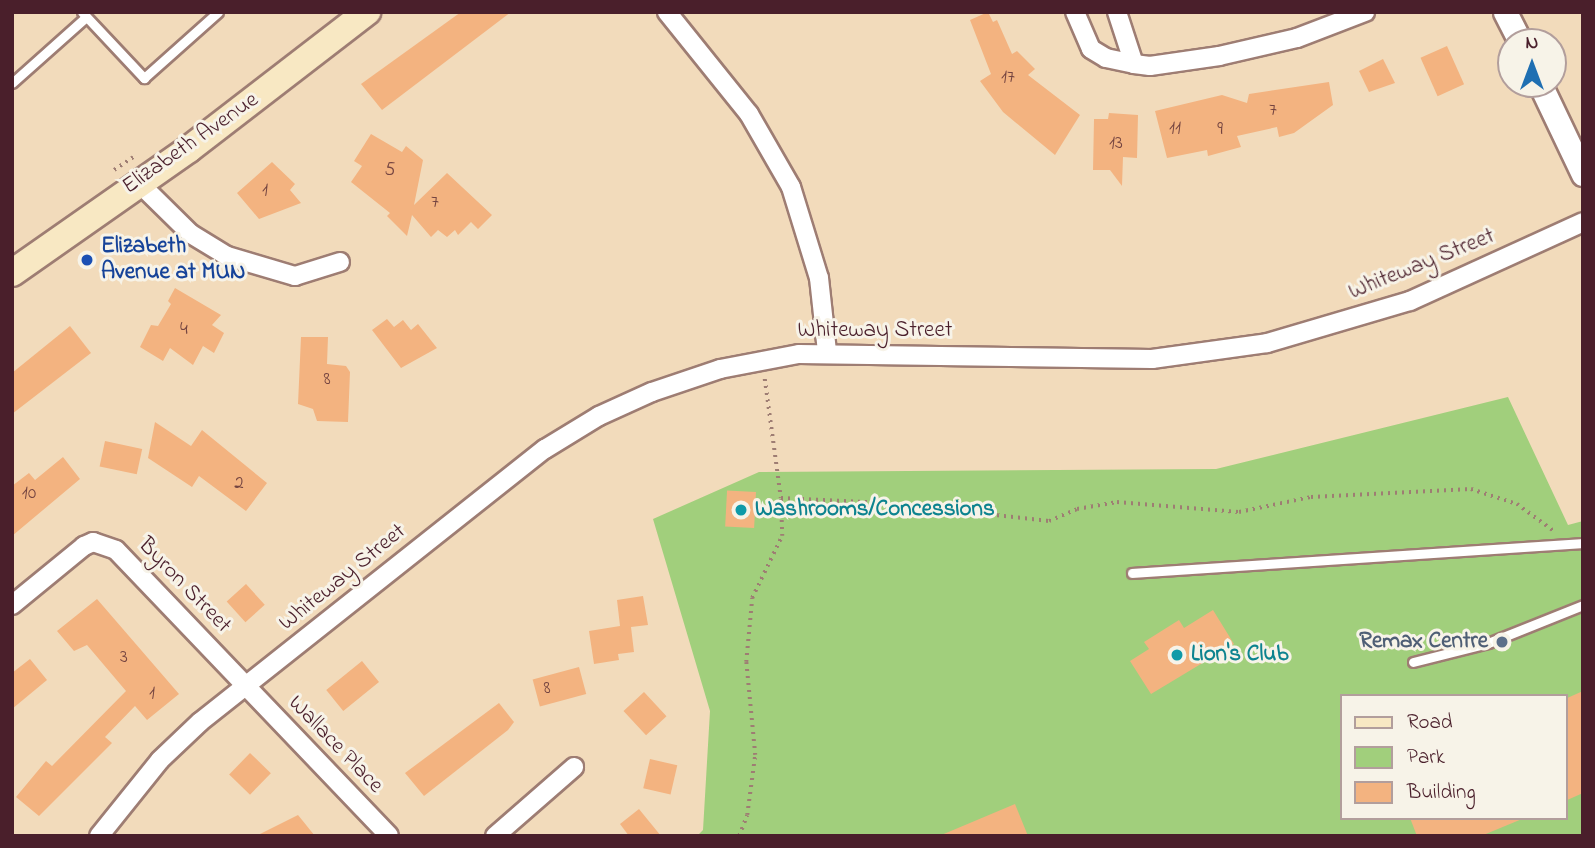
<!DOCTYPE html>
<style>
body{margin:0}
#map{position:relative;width:1595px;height:848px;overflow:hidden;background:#f2dbbb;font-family:"Indie Flower",sans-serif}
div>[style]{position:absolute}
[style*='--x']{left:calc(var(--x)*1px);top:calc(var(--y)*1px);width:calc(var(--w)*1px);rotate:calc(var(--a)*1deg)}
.green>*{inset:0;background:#a1cf7c}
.building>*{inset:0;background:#f3b380;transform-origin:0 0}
.path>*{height:3.5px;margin-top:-1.75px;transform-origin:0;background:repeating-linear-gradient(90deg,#9e7d73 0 2px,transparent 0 7px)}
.roads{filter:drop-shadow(2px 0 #9e7d73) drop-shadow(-2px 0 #9e7d73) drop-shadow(0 2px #9e7d73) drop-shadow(0 -2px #9e7d73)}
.service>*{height:9px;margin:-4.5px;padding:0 4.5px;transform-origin:4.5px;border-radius:4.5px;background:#fff}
.minor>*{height:18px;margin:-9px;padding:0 9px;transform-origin:9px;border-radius:9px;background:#fff}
.tertiary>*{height:23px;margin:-11.5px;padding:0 11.5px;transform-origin:11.5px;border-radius:11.5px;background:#fff}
.secondary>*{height:26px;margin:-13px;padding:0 13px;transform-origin:13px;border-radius:13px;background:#f8e8c3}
.dots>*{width:19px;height:19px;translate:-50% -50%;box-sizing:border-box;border:4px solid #f7f3e8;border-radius:50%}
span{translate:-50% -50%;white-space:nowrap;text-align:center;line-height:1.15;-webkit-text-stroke:6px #f7f3e8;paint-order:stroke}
.number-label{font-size:19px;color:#744440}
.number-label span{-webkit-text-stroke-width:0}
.street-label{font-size:23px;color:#4a1f2b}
.transit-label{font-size:23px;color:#164399;font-weight:700}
.left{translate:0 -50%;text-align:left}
.culture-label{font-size:23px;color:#0d838f;font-weight:700}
.service-label{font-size:23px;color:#4e5e75;font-weight:700}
.right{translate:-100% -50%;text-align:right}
.frame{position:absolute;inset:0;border:14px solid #4a1f2b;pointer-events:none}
.legend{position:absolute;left:1340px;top:694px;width:228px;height:126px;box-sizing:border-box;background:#f7f3e8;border:2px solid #b29e9c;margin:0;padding:9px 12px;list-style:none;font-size:21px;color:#4a1f2b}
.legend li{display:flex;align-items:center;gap:14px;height:35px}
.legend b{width:35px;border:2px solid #b29e9c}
.north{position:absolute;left:1497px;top:28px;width:70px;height:70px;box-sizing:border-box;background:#f7f3e8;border:2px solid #b29e9c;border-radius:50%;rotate:0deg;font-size:19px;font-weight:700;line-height:28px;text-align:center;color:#4a1f2b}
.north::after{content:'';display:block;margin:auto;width:24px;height:32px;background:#1f6fb2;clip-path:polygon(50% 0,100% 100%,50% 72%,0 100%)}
</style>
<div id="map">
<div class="green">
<div style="clip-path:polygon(evenodd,1508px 397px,1568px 525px,1583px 521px,1583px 836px,697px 836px,703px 830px,710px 711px,653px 519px,759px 472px,1216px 469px,1508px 397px,1341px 696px,1565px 696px,1565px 818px,1341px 818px,1341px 696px)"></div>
</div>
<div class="building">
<div style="clip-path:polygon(461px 12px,511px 12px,382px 110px,361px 84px)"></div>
<div style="clip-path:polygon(988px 12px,993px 22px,997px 20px,1012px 54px,1017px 51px,1035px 69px,1028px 75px,1080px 115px,1055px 155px,1003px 112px,980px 81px,991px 74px,970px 20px)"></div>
<div style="left:1447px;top:46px;width:42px;height:29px;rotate:66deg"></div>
<div style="clip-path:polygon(1383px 59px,1395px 83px,1369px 92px,1359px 71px)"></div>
<div style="clip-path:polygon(1329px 82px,1333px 105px,1294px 133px,1279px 137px,1277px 127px,1237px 136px,1241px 147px,1208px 156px,1207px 150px,1167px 158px,1155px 111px,1222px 95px,1247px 103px,1249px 94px)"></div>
<div style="clip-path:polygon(1109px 113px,1138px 115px,1137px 158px,1123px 157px,1122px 186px,1110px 170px,1093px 170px,1094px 119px,1108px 119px)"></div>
<div style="clip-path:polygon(371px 134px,402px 152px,406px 146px,423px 160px,414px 205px,447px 173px,492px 215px,478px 229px,471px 222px,458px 235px,455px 230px,447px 237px,438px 230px,431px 237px,412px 215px,407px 236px,387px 216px,390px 213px,351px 182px,362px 166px,354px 161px)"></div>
<div style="clip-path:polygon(272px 162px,295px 184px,290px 190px,301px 203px,259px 219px,237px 193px)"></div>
<div style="clip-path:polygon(175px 288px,221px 315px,212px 325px,224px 333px,214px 353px,203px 346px,193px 365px,170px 348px,163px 361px,140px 347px,151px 325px,158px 326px,171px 304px,168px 301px)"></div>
<div style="clip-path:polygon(387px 319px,394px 327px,403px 320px,411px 330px,418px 324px,437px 348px,401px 368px,372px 330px)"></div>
<div style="clip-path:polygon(70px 326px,91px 353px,12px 414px,12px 373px)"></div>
<div style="clip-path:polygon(301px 337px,328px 337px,327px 364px,346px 366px,350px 372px,348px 422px,317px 421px,313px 409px,298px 404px)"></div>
<div style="clip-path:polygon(155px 422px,191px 446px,202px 430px,267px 483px,246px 511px,199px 476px,192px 487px,148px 458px)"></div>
<div style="left:105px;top:441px;width:38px;height:26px;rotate:12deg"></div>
<div style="clip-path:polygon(63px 457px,80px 479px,12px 536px,12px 486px,29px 473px,35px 480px)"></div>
<div style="left:756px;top:492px;width:36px;height:29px;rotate:93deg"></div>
<div style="left:246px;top:584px;width:28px;height:26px;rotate:48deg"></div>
<div style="clip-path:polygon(643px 596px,648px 625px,631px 627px,634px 652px,618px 654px,619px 660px,594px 664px,589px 631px,620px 626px,617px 600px)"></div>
<div style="clip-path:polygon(97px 599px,179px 694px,147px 720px,135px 706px,105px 737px,112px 743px,39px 816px,16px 797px,46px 761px,52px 766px,126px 691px,87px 645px,74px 651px,57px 631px)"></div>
<div style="clip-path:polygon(1213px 610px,1234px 644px,1151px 694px,1130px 661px,1149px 649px,1144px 642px,1179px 620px,1184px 628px)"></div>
<div style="clip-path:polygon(30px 659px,47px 680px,12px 709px,12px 673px)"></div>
<div style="left:362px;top:661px;width:27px;height:46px;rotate:51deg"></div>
<div style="left:579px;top:667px;width:28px;height:48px;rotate:75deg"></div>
<div style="clip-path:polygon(1583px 691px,1583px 793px,1565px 801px,1565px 699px)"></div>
<div style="left:644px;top:692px;width:33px;height:28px;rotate:47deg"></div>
<div style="clip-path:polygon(499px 703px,514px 722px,508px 730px,424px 796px,405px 773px)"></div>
<div style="left:250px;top:753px;width:29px;height:30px;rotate:44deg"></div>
<div style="left:650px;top:759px;width:28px;height:30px;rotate:13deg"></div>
<div style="clip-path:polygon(1015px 804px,1028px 836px,939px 836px)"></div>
<div style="clip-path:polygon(639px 809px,661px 836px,629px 836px,620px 824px)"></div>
<div style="clip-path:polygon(298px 815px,315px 836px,256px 836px)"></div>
<div style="clip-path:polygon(1410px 818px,1522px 818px,1522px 819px,1481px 836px,1417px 836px)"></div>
</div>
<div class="path">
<div style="--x:114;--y:170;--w:23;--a:-34"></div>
<div style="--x:765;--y:379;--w:120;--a:82.3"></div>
<div style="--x:781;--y:498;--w:105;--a:2.7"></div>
<div style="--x:886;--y:503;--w:164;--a:6.3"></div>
<div style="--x:1049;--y:521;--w:30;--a:-23"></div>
<div style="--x:1077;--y:509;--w:41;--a:-9.9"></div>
<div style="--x:1117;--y:502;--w:122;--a:4.7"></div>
<div style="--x:1239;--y:512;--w:74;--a:-11.8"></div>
<div style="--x:1311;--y:497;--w:160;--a:-2.9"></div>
<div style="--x:1471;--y:489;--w:48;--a:18.1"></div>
<div style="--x:1517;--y:504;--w:46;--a:36.1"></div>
<div style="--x:739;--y:836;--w:22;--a:-69"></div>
<div style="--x:747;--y:815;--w:61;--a:-82.4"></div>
<div style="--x:755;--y:755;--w:93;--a:-95.5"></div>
<div style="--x:746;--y:662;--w:64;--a:-84.6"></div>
<div style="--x:752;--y:598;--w:69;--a:-64.2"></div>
<div style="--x:782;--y:536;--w:38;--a:-92"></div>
</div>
<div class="roads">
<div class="service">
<div style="--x:82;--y:12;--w:91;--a:46.8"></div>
<div style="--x:144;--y:78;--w:99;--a:-41.7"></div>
<div style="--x:12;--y:83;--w:99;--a:-41.7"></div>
<div style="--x:1132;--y:573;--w:452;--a:-3.8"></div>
<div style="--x:1413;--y:662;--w:77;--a:-14.2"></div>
<div style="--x:1488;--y:643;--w:102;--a:-21.8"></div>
</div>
<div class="minor">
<div style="--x:667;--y:12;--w:131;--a:51.2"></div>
<div style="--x:749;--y:114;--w:84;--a:60.1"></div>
<div style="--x:791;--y:187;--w:95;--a:72.9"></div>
<div style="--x:819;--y:278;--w:74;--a:83.8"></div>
<div style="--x:1075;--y:12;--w:40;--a:66.6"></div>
<div style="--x:1091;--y:49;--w:17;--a:31"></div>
<div style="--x:1106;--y:58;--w:29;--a:12"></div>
<div style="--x:1134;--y:64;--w:55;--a:-108.1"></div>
<div style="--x:1134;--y:64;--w:16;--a:7"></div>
<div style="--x:1150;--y:66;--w:70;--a:-8.2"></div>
<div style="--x:1219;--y:56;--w:80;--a:-13"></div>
<div style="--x:1297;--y:38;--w:73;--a:-20.9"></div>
<div style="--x:138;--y:182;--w:74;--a:44.5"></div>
<div style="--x:191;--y:234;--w:42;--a:31.4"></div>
<div style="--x:227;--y:256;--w:71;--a:16.4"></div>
<div style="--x:295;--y:276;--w:47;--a:-17.3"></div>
<div style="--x:12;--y:605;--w:93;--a:-39.3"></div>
<div style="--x:84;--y:546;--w:10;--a:-24"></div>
<div style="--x:93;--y:542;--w:24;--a:19"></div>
<div style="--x:116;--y:550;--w:395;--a:46.3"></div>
<div style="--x:99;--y:836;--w:97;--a:-51.2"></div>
<div style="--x:160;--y:760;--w:55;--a:-43.5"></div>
<div style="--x:200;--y:722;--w:440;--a:-38.4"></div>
<div style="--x:545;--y:449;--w:63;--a:-31.4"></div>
<div style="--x:599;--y:416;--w:58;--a:-24.4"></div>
<div style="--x:652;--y:392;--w:72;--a:-18.7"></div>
<div style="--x:720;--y:369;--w:80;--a:-10.8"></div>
<div style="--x:799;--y:354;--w:353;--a:0.8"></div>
<div style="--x:1152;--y:359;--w:116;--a:-7.9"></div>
<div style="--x:1267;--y:343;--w:149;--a:-16.4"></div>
<div style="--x:1410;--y:301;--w:190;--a:-24.5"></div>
<div style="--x:495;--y:836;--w:105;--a:-41.1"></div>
</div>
<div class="tertiary">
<div style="--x:1505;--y:12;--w:34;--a:63"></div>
<div style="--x:1540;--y:84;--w:100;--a:64.5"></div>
</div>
<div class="secondary">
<div style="--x:12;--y:273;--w:216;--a:-35"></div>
<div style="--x:189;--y:149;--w:225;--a:-37.6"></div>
</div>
</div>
<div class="dots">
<div style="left:87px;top:260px;background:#1a4fb4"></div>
<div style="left:741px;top:510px;background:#0f9aa8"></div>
<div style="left:1502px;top:642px;background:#5c6f8a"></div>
<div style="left:1177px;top:655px;background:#0f9aa8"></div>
</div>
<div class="number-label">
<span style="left:1008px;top:78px">17</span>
<span style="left:1273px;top:111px">7</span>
<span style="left:1175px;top:129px">11</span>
<span style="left:1220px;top:130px">9</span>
<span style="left:1116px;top:144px">13</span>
<span style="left:390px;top:171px">5</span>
<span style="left:265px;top:191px">1</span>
<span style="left:435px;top:203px">7</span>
<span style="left:184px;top:330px">4</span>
<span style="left:327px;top:380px">8</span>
<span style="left:239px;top:484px">2</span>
<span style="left:29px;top:494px">10</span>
<span style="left:124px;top:658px">3</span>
<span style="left:547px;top:689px">8</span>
<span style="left:152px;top:694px">1</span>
</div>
<div class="street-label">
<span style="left:191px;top:144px;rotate:-35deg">Elizabeth Avenue</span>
<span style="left:1422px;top:265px;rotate:-22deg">Whiteway Street</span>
<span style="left:875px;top:331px">Whiteway Street</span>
<span style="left:343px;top:578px;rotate:-39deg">Whiteway Street</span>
<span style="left:184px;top:586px;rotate:46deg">Byron Street</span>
<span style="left:335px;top:745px;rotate:46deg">Wallace Place</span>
</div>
<div class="transit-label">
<span class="left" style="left:101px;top:260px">Elizabeth<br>Avenue at MUN</span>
</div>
<div class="culture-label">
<span class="left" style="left:755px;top:510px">Washrooms/Concessions</span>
<span class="left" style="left:1191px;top:655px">Lion's Club</span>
</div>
<div class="service-label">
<span class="right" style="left:1488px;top:642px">Remax Centre</span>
</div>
<div class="frame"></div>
<ul class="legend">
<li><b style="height:9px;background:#f8e8c3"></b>Road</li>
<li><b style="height:19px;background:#a1cf7c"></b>Park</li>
<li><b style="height:19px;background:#f3b380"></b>Building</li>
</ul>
<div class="north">N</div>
</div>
